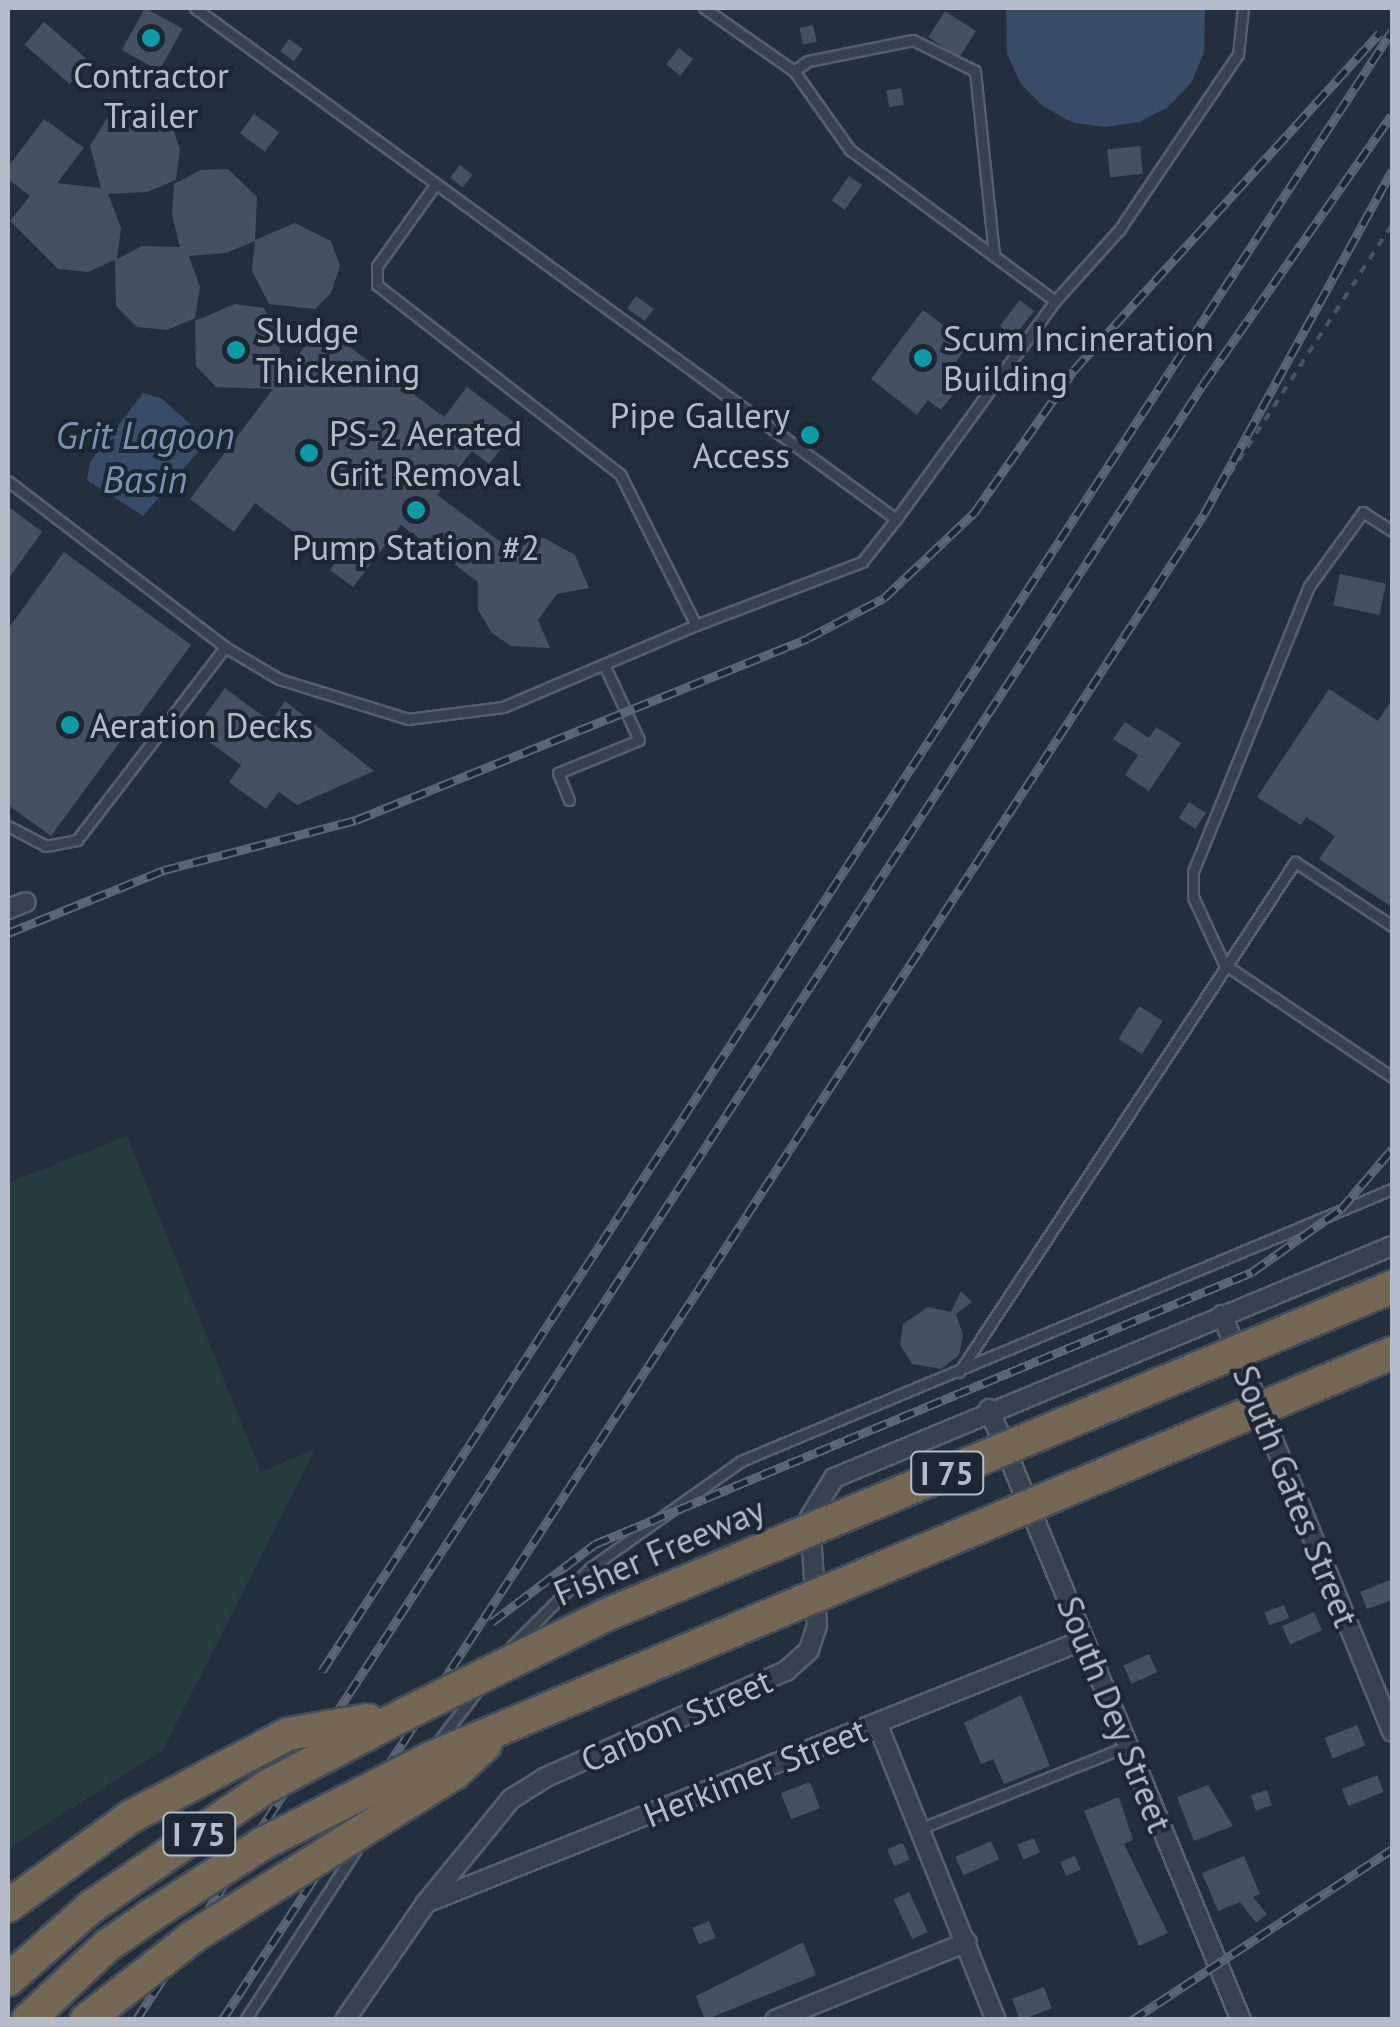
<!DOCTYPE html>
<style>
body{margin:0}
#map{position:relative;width:1400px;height:2027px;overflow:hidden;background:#242f3e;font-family:"PT Sans",sans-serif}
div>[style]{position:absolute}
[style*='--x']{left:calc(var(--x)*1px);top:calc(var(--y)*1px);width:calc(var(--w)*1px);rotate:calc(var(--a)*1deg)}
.green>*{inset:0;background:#263c3f}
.water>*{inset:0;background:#394c67}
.building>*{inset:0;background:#455162;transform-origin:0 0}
.path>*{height:4px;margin-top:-2px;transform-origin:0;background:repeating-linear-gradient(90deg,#44595c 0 8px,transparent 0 16px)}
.roads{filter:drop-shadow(2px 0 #565f6c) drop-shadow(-2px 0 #565f6c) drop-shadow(0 2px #565f6c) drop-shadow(0 -2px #565f6c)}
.lane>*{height:9px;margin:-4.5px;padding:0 4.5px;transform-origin:4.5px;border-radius:4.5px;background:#38414e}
.street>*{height:18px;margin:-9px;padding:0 9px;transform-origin:9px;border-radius:9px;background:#38414e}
.rail>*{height:9px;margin-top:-4.5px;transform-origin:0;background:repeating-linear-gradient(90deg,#1d2633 0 15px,#5a6575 0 30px);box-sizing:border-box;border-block:2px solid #5a6575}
.bridges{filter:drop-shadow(2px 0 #434c59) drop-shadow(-2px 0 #434c59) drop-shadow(0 2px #434c59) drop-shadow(0 -2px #434c59)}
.highway-bridge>*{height:32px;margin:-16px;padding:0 16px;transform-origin:16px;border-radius:16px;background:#746855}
.dots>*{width:28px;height:28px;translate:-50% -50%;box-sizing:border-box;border:5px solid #1d2633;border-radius:50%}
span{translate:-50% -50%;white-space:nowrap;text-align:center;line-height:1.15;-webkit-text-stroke:8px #1d2633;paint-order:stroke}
.shield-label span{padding:2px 8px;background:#1d2633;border:2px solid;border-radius:8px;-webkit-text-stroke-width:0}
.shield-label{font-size:32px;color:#b4bcc9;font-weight:700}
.poi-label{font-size:35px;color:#b4bcc9}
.left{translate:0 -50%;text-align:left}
.right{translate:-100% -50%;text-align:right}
.street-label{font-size:35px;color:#b4bcc9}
.water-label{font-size:38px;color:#7c92b1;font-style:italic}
.frame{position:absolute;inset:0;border:10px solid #b4bcc9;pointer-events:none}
</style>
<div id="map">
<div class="green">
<div style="clip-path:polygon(127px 1136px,261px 1472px,315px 1449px,163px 1750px,8px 1849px,8px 1183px)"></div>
</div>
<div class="water">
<div style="clip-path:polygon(1006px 8px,1205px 8px,1204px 53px,1191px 83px,1168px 107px,1139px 122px,1106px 127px,1074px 123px,1044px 107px,1021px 84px,1007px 54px)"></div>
<div style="clip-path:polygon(143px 393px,161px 398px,208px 440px,143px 516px,87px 480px,90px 462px)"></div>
</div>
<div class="building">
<div style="left:145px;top:8px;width:43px;height:48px;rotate:29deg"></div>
<div style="left:945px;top:11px;width:37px;height:31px;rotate:33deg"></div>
<div style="left:44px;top:22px;width:60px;height:30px;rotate:41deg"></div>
<div style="left:813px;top:25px;width:17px;height:14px;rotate:77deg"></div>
<div style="left:289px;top:39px;width:17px;height:15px;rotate:36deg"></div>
<div style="left:679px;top:48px;width:18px;height:21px;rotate:38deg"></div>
<div style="left:901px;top:88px;width:17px;height:15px;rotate:80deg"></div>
<div style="clip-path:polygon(135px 106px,171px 123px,180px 149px,176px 180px,147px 192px,108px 194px,121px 228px,117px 259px,88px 272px,58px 269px,10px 221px,30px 196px,8px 179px,8px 167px,44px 119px,84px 148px,57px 183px,101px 188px,90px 146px,109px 115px)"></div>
<div style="left:254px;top:114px;width:31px;height:24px;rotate:36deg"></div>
<div style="left:1140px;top:146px;width:28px;height:33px;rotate:84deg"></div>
<div style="left:460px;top:165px;width:16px;height:16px;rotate:38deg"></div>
<div style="clip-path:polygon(228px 169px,257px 197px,255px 240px,295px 223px,331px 241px,340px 266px,331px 293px,315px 309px,269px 304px,252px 271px,255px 241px,226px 253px,189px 256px,200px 287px,195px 318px,167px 330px,137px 327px,116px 306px,115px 260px,142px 246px,180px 247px,172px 215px,174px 184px,201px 170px)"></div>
<div style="left:849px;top:176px;width:16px;height:30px;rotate:35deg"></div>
<div style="left:636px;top:296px;width:22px;height:15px;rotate:36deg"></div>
<div style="left:1020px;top:300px;width:18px;height:33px;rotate:38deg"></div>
<div style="clip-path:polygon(235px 304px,264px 308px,277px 334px,284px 374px,320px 325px,444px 417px,467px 387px,519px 426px,489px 464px,472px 451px,437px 495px,505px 545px,544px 538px,575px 555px,589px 588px,557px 594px,538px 620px,550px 648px,511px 646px,492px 633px,478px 610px,478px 582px,401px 525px,353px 587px,330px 570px,335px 563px,255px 503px,234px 532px,190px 499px,273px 389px,216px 387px,196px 366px,195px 321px)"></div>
<div style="clip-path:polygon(923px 310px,968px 344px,950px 371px,963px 381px,941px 410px,928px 400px,917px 415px,871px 379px)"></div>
<div style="left:806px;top:423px;width:22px;height:15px;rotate:36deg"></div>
<div style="clip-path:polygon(8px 506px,42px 532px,8px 579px)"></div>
<div style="clip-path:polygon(64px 552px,191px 645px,51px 836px,8px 805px,8px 629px)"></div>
<div style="left:1340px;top:574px;width:47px;height:32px;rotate:12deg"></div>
<div style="clip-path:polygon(225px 688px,271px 722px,285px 701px,374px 771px,297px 805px,279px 792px,266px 809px,229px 782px,241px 765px,194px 731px)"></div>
<div style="clip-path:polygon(1329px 689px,1378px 721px,1392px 699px,1392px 907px,1319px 859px,1335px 836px,1306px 817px,1301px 825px,1257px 797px)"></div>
<div style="clip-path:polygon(1125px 722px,1149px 738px,1156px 727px,1181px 743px,1149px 791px,1125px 775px,1138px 755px,1113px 739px)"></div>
<div style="left:1189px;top:802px;width:20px;height:19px;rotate:33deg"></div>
<div style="left:1139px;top:1006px;width:28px;height:39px;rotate:32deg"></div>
<div style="clip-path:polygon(961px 1291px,972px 1302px,956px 1314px,963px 1335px,959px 1355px,941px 1369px,912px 1364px,900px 1345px,903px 1324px,928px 1307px,951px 1312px)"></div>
<div style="clip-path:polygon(1392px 1579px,1392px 1600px,1367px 1609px,1360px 1592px)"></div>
<div style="left:1284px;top:1605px;width:14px;height:21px;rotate:69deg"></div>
<div style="left:1314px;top:1612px;width:20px;height:35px;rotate:66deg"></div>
<div style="left:1149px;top:1654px;width:20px;height:28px;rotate:66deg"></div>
<div style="clip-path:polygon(1021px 1695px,1050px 1766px,1004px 1784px,993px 1759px,981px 1764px,964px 1723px)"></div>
<div style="left:1357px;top:1725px;width:22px;height:35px;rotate:68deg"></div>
<div style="left:1377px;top:1775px;width:18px;height:38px;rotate:68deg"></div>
<div style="left:810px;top:1782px;width:28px;height:31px;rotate:69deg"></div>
<div style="clip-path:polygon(1208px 1785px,1233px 1826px,1194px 1841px,1177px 1797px)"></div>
<div style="left:1267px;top:1790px;width:16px;height:17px;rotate:72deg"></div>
<div style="clip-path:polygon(1119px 1797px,1133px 1840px,1124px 1844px,1168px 1933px,1139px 1946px,1084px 1811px)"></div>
<div style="left:1034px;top:1838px;width:16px;height:18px;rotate:68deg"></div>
<div style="left:991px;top:1841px;width:20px;height:39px;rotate:66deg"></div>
<div style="left:903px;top:1843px;width:18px;height:17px;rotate:68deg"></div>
<div style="left:1075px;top:1856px;width:15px;height:16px;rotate:67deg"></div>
<div style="clip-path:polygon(1244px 1856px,1260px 1894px,1253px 1897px,1267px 1914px,1256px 1923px,1240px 1902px,1218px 1911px,1202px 1873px)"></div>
<div style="left:909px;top:1892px;width:44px;height:17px;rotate:65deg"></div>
<div style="left:709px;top:1921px;width:18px;height:18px;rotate:68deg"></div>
<div style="clip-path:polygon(803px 1942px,816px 1975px,705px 2020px,696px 1996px)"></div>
<div style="left:1044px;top:1987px;width:23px;height:34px;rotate:70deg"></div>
</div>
<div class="path">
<div style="--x:1204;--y:514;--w:346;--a:-57"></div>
</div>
<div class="roads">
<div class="lane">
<div style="--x:195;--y:8;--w:867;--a:36.09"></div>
<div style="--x:896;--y:519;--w:270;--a:-53.9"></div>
<div style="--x:1055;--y:301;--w:255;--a:-143.6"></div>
<div style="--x:850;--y:150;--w:97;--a:-125.3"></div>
<div style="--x:794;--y:71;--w:110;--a:-145"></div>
<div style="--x:794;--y:71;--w:17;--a:-36"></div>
<div style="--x:808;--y:61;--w:107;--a:-11.3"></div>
<div style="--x:913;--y:40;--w:69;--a:26.6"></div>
<div style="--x:975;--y:71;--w:186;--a:84.1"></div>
<div style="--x:435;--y:185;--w:100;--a:125.6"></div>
<div style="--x:377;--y:266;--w:19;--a:90"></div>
<div style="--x:377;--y:285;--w:308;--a:37.9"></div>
<div style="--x:620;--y:474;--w:169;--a:63.3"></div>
<div style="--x:696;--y:625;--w:178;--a:-20.8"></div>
<div style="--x:862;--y:562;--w:55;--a:-51.7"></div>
<div style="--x:1055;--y:301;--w:96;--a:-48"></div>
<div style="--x:1119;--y:230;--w:212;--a:-55.9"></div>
<div style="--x:1238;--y:54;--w:46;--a:-83.8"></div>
<div style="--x:8;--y:481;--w:273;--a:37.4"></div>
<div style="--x:225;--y:647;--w:63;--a:30.7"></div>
<div style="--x:279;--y:679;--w:135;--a:17.2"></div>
<div style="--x:408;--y:719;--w:96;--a:-7.2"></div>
<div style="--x:503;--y:707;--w:210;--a:-23"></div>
<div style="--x:1392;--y:531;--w:35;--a:-147"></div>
<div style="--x:1363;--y:512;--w:92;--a:126.1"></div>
<div style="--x:1309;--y:586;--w:308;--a:112.1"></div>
<div style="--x:1193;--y:871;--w:26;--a:90"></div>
<div style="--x:1193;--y:897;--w:74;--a:65.2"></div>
<div style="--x:1224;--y:964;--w:202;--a:33.9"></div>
<div style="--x:569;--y:800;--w:29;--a:-112"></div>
<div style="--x:558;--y:773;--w:87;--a:-22.2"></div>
<div style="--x:639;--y:740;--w:78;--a:-114.9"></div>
<div style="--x:8;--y:826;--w:43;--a:27.8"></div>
<div style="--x:46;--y:846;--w:32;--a:-11"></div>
<div style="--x:77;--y:840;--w:243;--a:-52.5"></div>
<div style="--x:959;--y:1372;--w:611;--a:-56.62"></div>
<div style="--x:1295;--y:862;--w:116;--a:33.4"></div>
<div style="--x:511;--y:1647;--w:112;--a:-45"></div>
<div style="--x:590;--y:1568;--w:185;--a:-35.3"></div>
<div style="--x:741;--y:1461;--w:706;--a:-22.68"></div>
<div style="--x:438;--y:1742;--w:64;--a:-52.6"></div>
<div style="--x:919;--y:1829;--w:225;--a:-21.7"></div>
<div style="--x:245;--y:2020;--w:203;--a:-56.9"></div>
</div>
<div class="street">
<div style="--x:8;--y:909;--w:19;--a:-21"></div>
<div style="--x:1222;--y:1315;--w:450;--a:67.8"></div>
<div style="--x:989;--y:1409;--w:661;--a:67.59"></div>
<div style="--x:877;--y:1723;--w:320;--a:68.2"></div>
<div style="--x:426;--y:1903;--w:709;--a:-21.79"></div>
<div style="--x:345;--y:2020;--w:142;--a:-55.3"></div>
<div style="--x:426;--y:1903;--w:134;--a:-50.7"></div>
<div style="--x:511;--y:1799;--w:39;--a:-32"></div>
<div style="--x:544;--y:1778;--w:265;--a:-23.9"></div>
<div style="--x:786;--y:1671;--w:31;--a:-42"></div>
<div style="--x:809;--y:1650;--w:25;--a:-72"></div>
<div style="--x:817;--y:1626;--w:109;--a:-93.7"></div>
<div style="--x:810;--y:1517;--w:46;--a:-58.4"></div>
<div style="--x:834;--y:1478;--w:604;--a:-22.58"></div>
<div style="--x:775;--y:2020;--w:207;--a:-22.1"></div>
</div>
</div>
<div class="rail">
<div style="--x:8;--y:933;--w:168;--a:-22"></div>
<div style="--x:164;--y:870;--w:198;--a:-14.6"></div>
<div style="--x:356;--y:820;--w:487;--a:-21.9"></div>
<div style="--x:808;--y:638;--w:86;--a:-27.8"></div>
<div style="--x:884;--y:598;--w:124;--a:-43.4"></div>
<div style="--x:974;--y:513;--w:174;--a:-55"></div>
<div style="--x:1074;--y:370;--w:455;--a:-47.8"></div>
<div style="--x:492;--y:1622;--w:129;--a:-37.1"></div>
<div style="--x:595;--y:1544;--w:711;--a:-22.49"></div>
<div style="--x:1252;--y:1272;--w:109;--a:-35.3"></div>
<div style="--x:1341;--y:1209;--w:79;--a:-49.6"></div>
<div style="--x:322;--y:1671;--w:1958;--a:-56.88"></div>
<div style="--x:136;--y:2020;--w:1955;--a:-56.88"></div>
<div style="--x:1204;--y:383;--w:327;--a:-55"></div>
<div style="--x:222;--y:2020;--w:1798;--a:-56.89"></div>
<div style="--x:1204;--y:514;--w:392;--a:-61.3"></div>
<div style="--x:1132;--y:2020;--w:311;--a:-33.3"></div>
</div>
<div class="bridges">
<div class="highway-bridge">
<div style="--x:8;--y:1906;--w:153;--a:-36"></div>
<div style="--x:132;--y:1816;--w:176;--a:-27.7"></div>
<div style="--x:288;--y:1734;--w:81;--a:-9.9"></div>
<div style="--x:8;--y:1980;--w:111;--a:-41.3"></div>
<div style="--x:91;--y:1907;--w:214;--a:-34.4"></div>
<div style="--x:268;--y:1786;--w:157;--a:-27.7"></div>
<div style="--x:407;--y:1713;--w:222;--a:-26.2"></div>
<div style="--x:606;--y:1615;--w:852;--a:-22.65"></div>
<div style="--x:28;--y:2020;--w:110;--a:-43.2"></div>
<div style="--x:108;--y:1945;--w:55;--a:-34.6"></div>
<div style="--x:153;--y:1914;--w:130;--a:-32.7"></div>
<div style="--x:262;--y:1844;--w:190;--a:-27"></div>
<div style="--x:431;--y:1758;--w:1043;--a:-22.85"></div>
<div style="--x:86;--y:2020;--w:137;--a:-37.9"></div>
<div style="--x:194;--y:1936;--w:308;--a:-32"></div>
<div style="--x:455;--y:1773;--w:42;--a:-43.1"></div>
</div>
</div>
<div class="dots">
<div style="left:151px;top:38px;background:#0f9aa8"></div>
<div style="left:236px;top:350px;background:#0f9aa8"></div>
<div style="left:923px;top:358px;background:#0f9aa8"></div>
<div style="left:810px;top:435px;background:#0f9aa8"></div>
<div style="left:309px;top:453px;background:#0f9aa8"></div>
<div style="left:416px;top:510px;background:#0f9aa8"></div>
<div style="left:70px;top:725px;background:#0f9aa8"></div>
</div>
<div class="shield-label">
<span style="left:947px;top:1473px">I 75</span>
<span style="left:199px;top:1834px">I 75</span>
</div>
<div class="poi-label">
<span style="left:151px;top:95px">Contractor<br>Trailer</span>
<span class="left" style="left:256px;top:350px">Sludge<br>Thickening</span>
<span class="left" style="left:943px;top:358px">Scum Incineration<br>Building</span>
<span class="right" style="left:790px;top:435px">Pipe Gallery<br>Access</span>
<span class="left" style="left:329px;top:453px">PS-2 Aerated<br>Grit Removal</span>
<span style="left:416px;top:547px">Pump Station #2</span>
<span class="left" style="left:90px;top:725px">Aeration Decks</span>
</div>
<div class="street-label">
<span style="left:1296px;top:1496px;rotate:68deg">South Gates Street</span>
<span style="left:659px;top:1551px;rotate:-23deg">Fisher Freeway</span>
<span style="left:1115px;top:1714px;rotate:68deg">South Dey Street</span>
<span style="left:676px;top:1720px;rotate:-24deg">Carbon Street</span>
<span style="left:755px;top:1772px;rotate:-22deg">Herkimer Street</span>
</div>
<div class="water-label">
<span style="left:145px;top:457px">Grit Lagoon<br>Basin</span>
</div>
<div class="frame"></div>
</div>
